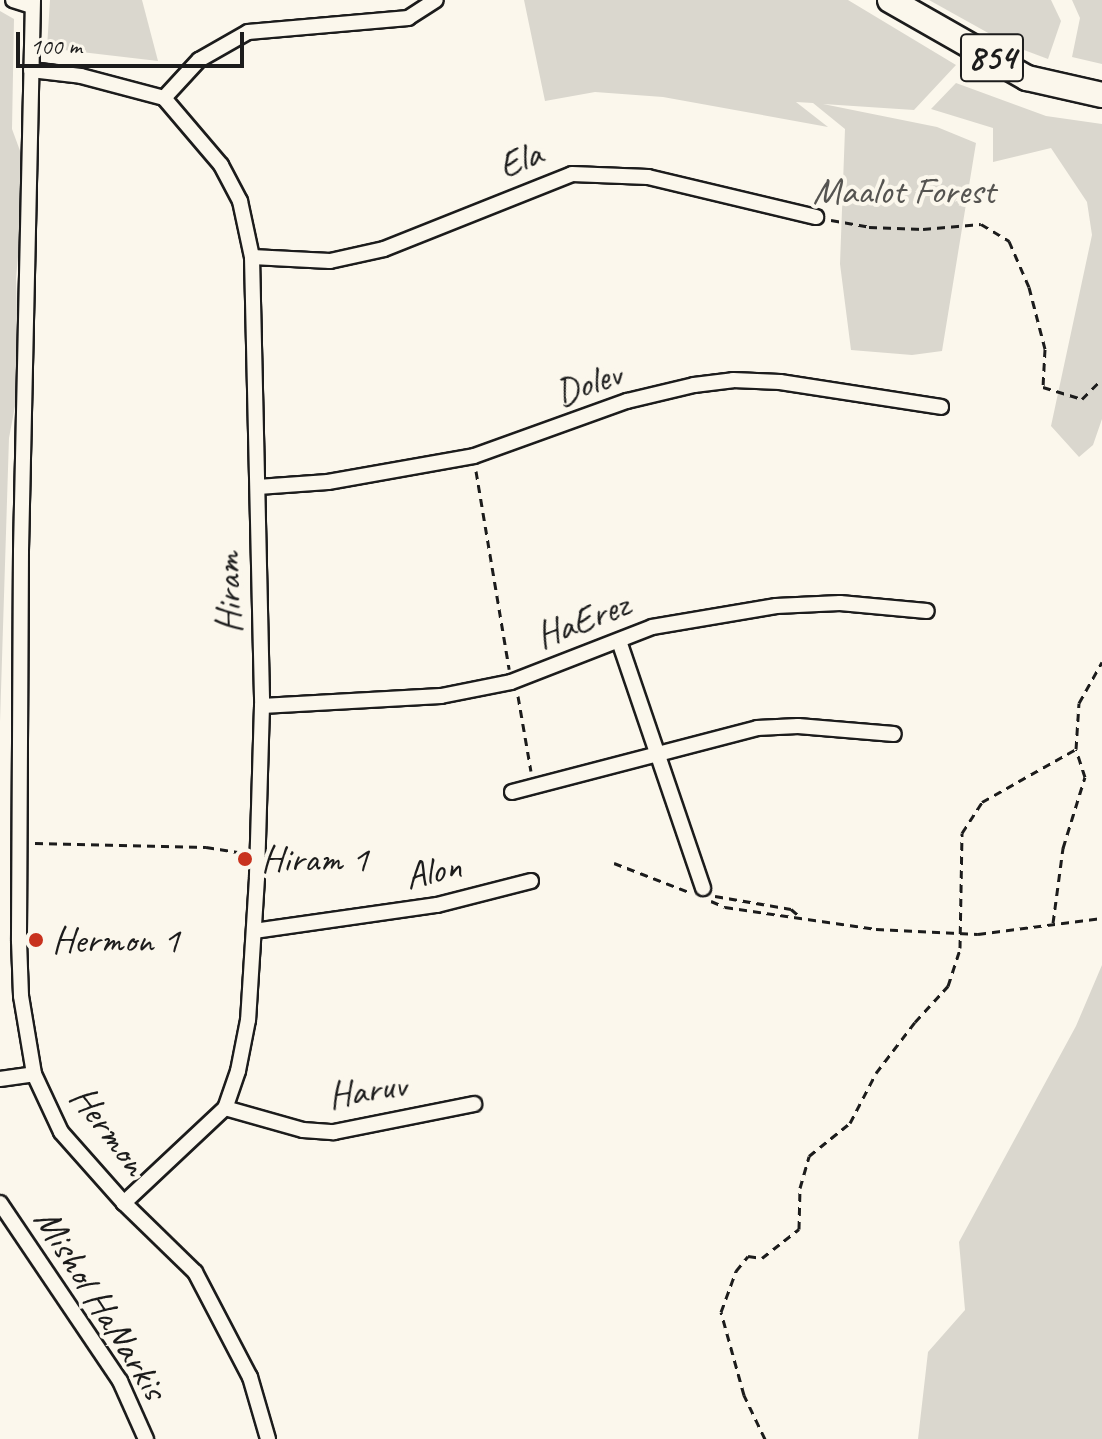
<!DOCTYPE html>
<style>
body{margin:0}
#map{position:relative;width:1102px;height:1439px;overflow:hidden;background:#fbf7ec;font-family:Caveat,sans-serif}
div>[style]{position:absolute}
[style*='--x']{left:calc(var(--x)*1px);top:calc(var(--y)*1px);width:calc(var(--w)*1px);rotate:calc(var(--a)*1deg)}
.green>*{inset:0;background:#dad7ce}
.path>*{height:3px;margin-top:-1.5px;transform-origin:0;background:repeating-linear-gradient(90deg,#1c1c1c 0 8px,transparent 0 14px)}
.roads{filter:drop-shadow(2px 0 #1c1c1c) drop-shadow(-2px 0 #1c1c1c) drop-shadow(0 2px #1c1c1c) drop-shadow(0 -2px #1c1c1c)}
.minor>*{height:14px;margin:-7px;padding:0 7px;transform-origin:7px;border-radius:7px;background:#fbf7ec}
.primary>*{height:24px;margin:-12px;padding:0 12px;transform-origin:12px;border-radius:12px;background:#fbf7ec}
.dots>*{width:22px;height:22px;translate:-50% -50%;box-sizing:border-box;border:4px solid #fbf7ec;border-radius:50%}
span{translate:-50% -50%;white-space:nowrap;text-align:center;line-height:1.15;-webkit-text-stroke:8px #fbf7ec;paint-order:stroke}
.shield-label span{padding:2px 6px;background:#fbf7ec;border:2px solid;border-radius:6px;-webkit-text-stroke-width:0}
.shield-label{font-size:36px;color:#1c1c1c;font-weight:700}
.street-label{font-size:38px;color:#1c1c1c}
.park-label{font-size:38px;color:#555451}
.poi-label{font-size:38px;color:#1c1c1c}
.left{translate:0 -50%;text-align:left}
.scale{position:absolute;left:16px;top:32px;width:228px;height:36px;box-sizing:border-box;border:4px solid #1c1c1c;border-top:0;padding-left:10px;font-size:24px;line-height:28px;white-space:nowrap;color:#1c1c1c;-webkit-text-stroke:6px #fbf7ec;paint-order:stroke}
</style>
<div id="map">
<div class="green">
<div style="clip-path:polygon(50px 0,142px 0,158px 61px,47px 48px)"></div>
<div style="clip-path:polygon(524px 0,848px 0,956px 65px,914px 110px,823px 104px,937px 127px,976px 143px,942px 351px,912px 355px,851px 350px,840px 264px,845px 129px,813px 103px,796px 102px,828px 127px,663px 97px,595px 92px,545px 101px)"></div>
<div style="clip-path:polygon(929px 0,1051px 0,1061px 21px,1048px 59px,1008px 44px)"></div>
<div style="clip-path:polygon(1072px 0,1102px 0,1102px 64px,1072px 57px,1080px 18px)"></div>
<div style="clip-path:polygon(0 11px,14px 19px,12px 129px,26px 167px,16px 279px,19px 385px,9px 438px,0 722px)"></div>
<div style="clip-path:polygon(956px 83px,1046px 116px,1102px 124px,1102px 419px,1093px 445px,1079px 457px,1051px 426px,1092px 235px,1087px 202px,1051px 148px,993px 162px,993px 128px,931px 109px)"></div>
<div style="clip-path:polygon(1102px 965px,1102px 1439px,918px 1439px,928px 1352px,965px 1310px,959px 1242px,1076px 1026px)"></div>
</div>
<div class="path">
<div style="--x:831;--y:220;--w:39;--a:10"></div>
<div style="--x:869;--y:227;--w:54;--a:2.1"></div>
<div style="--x:923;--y:229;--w:58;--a:-4.9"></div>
<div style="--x:981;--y:224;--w:33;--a:31"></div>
<div style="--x:1009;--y:241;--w:50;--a:66.5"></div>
<div style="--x:1029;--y:287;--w:64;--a:75.5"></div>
<div style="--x:1045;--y:349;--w:38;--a:93"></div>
<div style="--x:1043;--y:387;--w:41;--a:17.1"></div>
<div style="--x:1082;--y:399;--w:28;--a:-45"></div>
<div style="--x:476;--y:471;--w:201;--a:80.5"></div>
<div style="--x:518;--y:696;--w:76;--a:80.2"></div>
<div style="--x:35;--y:843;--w:171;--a:1.3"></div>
<div style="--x:206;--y:847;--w:37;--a:9"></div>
<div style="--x:614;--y:863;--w:80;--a:21.1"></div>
<div style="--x:715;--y:896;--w:77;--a:9.7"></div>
<div style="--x:791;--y:909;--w:11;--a:41"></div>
<div style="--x:711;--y:901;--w:15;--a:23"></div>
<div style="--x:725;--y:907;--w:153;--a:8.3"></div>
<div style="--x:876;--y:929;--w:102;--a:2.8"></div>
<div style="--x:978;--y:934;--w:125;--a:-7.4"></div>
<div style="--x:1053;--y:923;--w:76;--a:-82.4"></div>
<div style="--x:1063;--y:848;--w:74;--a:-72.8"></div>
<div style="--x:1085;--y:777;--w:29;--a:-108"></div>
<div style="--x:765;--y:1439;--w:49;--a:-115.5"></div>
<div style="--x:744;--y:1395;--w:86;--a:-105.5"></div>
<div style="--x:721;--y:1312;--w:44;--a:-69.9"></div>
<div style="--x:736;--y:1271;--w:19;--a:-51"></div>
<div style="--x:748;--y:1256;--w:14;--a:8"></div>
<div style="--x:762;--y:1258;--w:47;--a:-38.1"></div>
<div style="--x:799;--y:1229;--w:41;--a:-88.6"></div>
<div style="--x:800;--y:1188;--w:33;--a:-74"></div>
<div style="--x:809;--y:1156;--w:53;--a:-38.8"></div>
<div style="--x:850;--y:1123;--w:56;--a:-62.5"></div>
<div style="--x:876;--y:1073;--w:64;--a:-52.6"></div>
<div style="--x:915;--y:1022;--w:49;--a:-47.5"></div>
<div style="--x:948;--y:986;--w:40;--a:-72"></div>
<div style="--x:960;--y:948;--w:115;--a:-89"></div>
<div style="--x:962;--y:833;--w:37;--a:-57"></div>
<div style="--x:982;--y:802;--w:108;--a:-29.4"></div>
<div style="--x:1076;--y:749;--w:46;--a:-86.3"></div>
<div style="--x:1079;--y:703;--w:47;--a:-60.7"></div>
</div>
<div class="roads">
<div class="minor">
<div style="--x:13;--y:0;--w:20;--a:18"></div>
<div style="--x:33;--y:0;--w:551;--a:91.25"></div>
<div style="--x:21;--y:551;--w:390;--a:90.3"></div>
<div style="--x:19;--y:941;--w:55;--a:87.9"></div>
<div style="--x:21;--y:996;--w:79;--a:80.5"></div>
<div style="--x:34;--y:1074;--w:64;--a:65"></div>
<div style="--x:61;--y:1132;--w:95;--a:48.4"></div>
<div style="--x:124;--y:1203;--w:99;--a:44.2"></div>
<div style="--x:195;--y:1272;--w:119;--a:62.4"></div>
<div style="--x:250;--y:1377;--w:65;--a:73.8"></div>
<div style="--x:31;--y:70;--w:50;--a:6.8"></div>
<div style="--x:81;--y:76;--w:86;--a:14.8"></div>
<div style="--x:164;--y:98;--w:88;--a:49.6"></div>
<div style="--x:221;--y:165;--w:41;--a:62.2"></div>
<div style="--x:240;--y:201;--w:57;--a:77.9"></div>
<div style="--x:252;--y:257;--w:449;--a:88.7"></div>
<div style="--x:262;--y:706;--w:172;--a:91.7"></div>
<div style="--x:257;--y:878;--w:142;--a:93.6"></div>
<div style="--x:248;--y:1020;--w:52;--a:101.1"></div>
<div style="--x:238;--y:1071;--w:39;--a:109"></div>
<div style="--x:225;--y:1108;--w:139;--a:136.8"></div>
<div style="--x:164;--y:98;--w:52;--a:-47.4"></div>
<div style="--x:199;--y:60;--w:56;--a:-29.7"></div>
<div style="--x:248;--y:32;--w:161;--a:-5"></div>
<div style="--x:408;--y:18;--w:33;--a:-33"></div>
<div style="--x:252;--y:257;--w:78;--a:2.9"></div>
<div style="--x:330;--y:261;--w:55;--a:-12.5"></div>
<div style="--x:384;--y:249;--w:202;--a:-21.7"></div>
<div style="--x:572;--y:174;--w:76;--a:2.3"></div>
<div style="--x:648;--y:177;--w:173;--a:13.4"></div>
<div style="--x:258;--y:487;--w:70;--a:-4.1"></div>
<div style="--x:328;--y:482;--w:148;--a:-10.1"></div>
<div style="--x:474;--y:456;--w:163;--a:-19.8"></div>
<div style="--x:627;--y:401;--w:69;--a:-13.4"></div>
<div style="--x:694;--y:385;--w:39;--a:-7"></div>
<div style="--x:733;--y:380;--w:47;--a:2.4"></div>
<div style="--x:780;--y:382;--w:163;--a:8.8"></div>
<div style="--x:619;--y:641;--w:261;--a:71.2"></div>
<div style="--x:262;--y:706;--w:179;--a:-3.2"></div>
<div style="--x:441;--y:696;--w:71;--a:-11.3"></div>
<div style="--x:511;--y:682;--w:151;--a:-21.3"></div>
<div style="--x:652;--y:627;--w:126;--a:-9.6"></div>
<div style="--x:776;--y:606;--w:64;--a:-2.7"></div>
<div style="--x:840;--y:603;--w:87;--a:5.3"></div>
<div style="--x:512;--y:792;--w:253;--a:-14.6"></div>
<div style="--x:757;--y:728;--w:41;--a:-2.8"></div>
<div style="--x:798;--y:726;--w:96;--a:4.8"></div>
<div style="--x:254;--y:931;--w:185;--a:-8.1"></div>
<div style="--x:437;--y:905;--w:97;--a:-14.3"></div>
<div style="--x:0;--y:1079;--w:34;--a:-8"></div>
<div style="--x:225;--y:1108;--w:81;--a:15.8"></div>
<div style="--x:303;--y:1130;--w:31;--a:4"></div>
<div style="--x:334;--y:1132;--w:143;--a:-11.3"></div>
<div style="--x:0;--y:1203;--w:215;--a:56"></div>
<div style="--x:120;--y:1381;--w:64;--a:65.9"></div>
</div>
<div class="primary">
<div style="--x:890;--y:0;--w:158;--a:29.7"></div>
<div style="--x:1027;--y:78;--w:77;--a:12.8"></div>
</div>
</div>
<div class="dots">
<div style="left:245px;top:859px;background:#c8321e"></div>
<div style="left:36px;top:940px;background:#c8321e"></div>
</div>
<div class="shield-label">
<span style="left:992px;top:58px">854</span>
</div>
<div class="street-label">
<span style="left:520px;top:159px;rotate:-21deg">Ela</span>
<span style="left:588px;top:383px;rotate:-19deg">Dolev</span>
<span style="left:228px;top:593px;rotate:-91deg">Hiram</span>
<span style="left:582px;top:620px;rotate:-21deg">HaErez</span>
<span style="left:433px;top:871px;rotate:-12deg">Alon</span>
<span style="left:367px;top:1090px;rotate:-9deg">Haruv</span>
<span style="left:109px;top:1130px;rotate:53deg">Hermon</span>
<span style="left:101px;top:1304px;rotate:58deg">Mishol HaNarkis</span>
</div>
<div class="park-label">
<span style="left:904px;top:191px">Maalot Forest</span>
</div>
<div class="poi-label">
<span class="left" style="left:261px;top:859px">Hiram 1</span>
<span class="left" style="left:52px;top:940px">Hermon 1</span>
</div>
<div class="scale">100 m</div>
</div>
